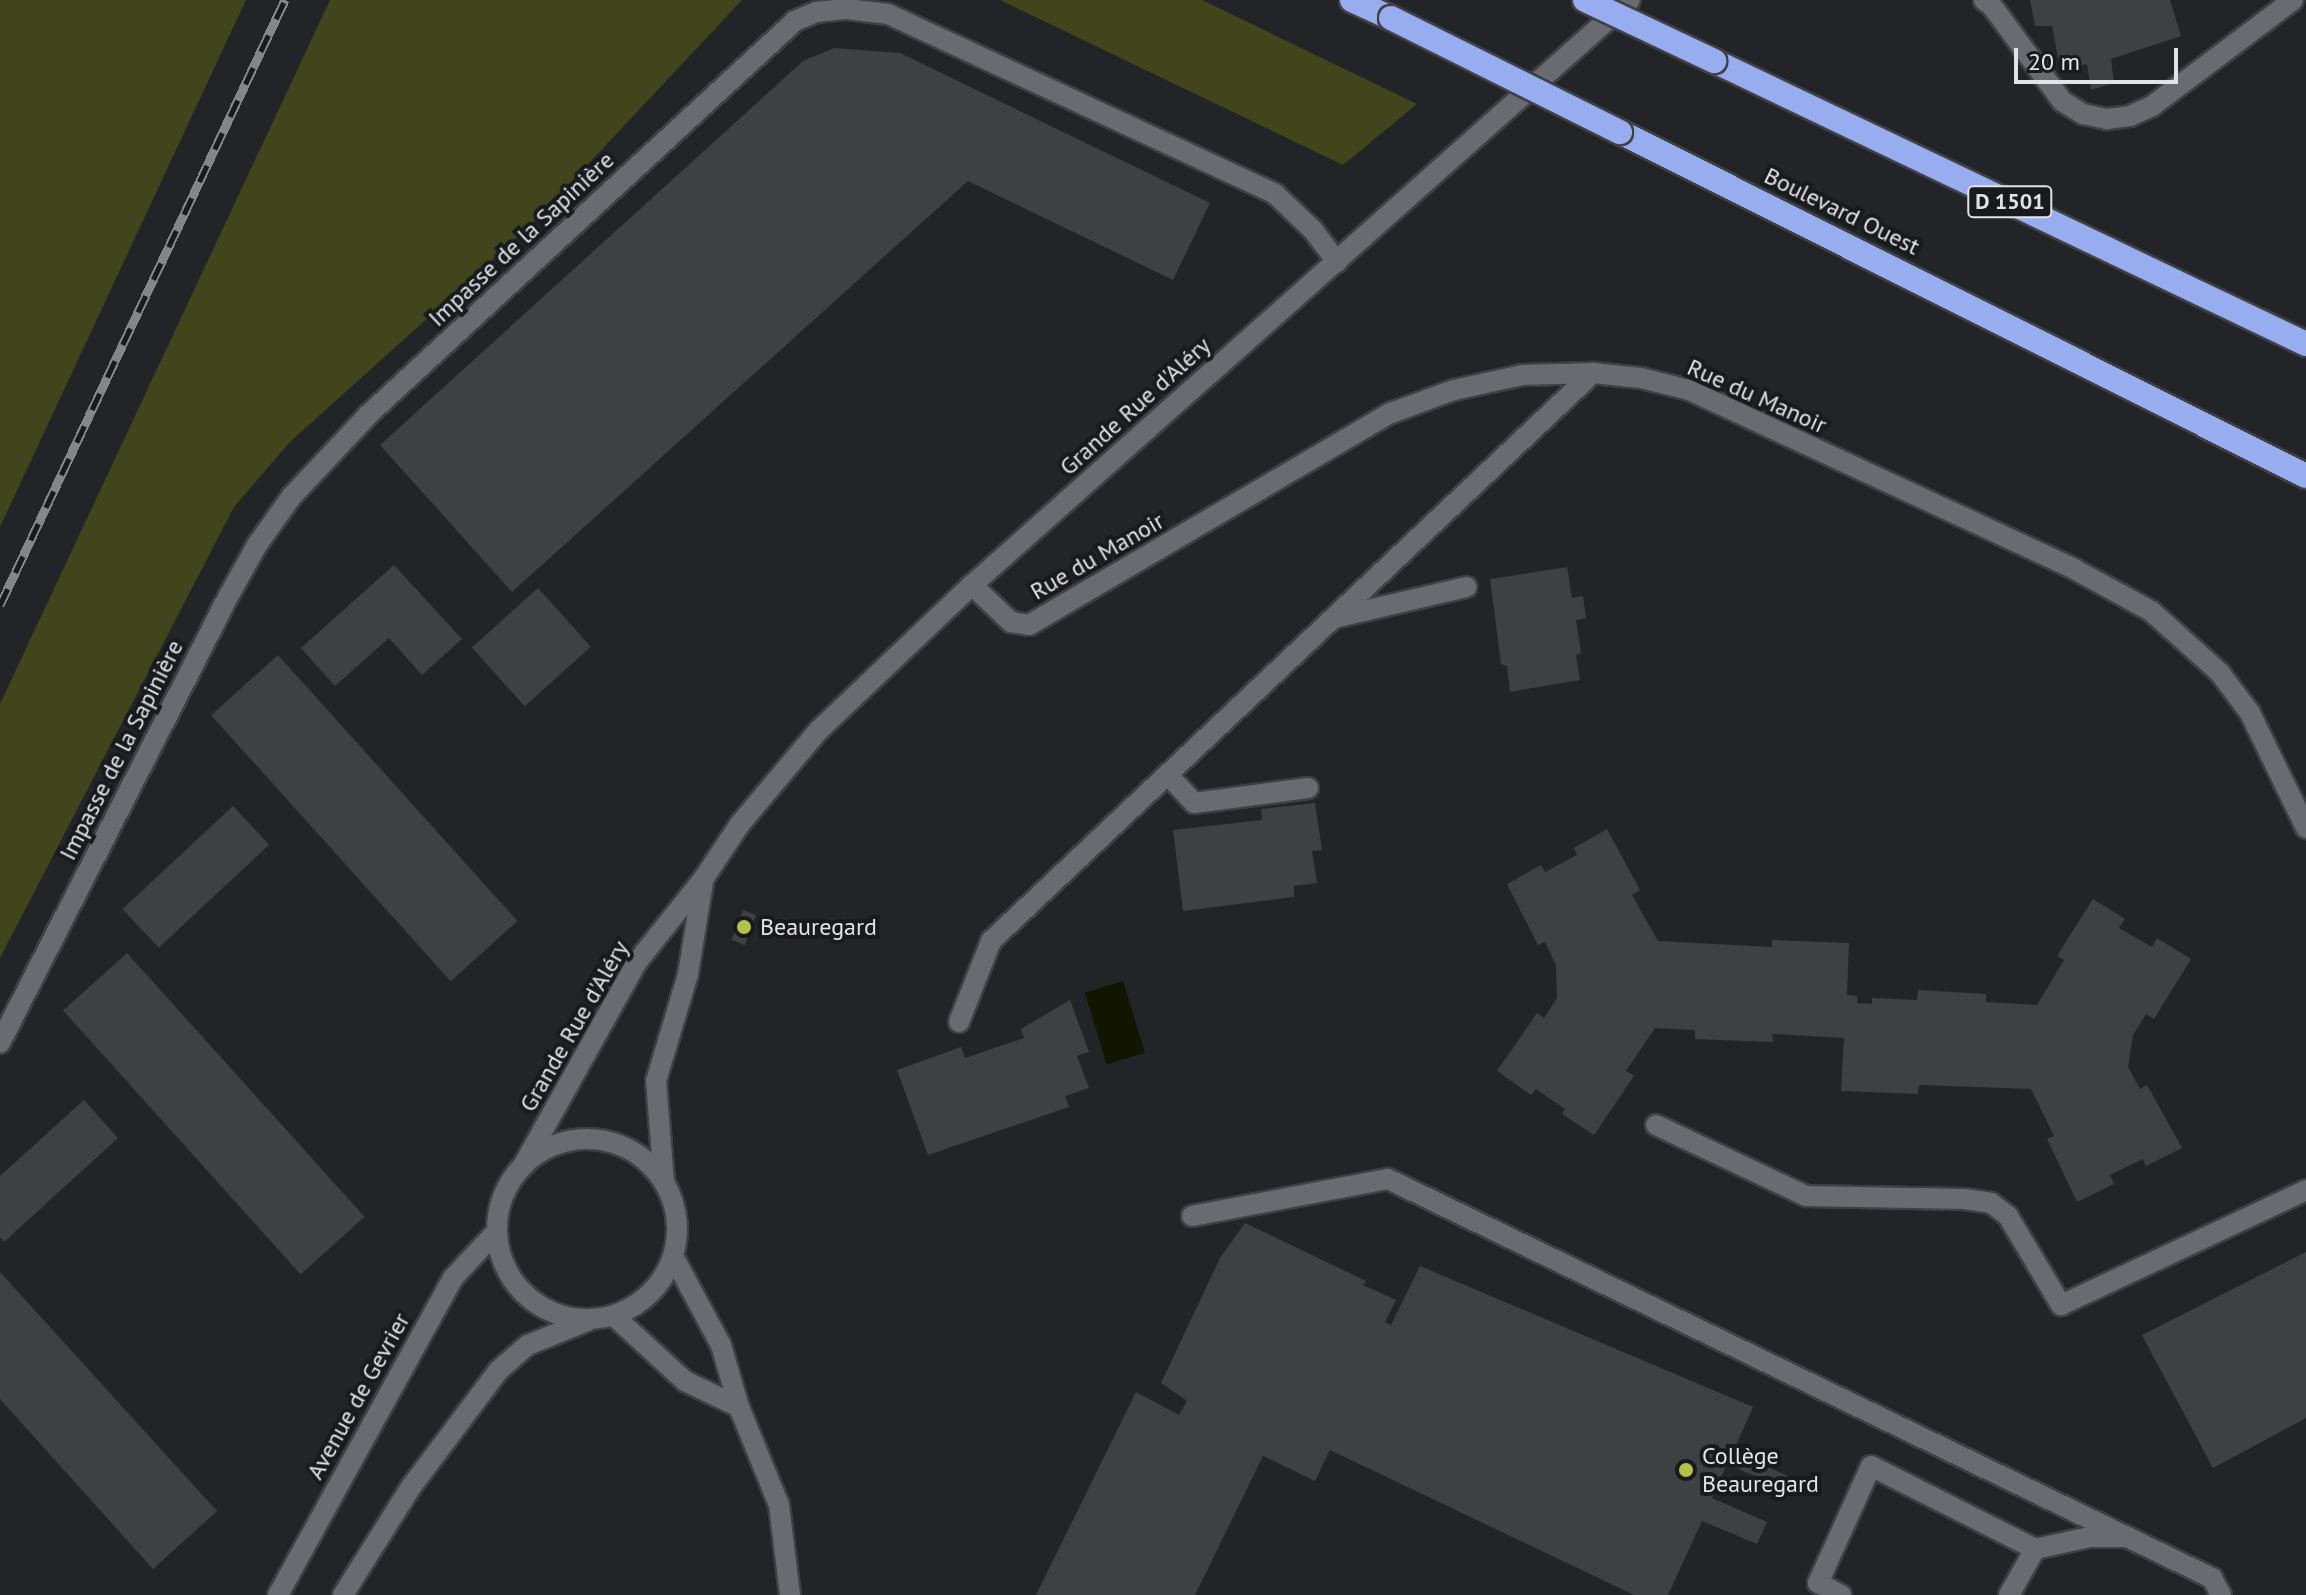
<!DOCTYPE html>
<meta charset="utf-8">
<style>
body{margin:0}
#map{position:relative;width:2306px;height:1595px;overflow:hidden;background:#222428;font-family:"PT Sans",sans-serif}
div>[style]{position:absolute}
[style*='--x']{left:calc(var(--x)*1px);top:calc(var(--y)*1px);width:calc(var(--w)*1px);rotate:calc(var(--a)*1deg)}
.green>*{inset:0;background:#40451b}
.water>*{inset:0;background:#121500;transform-origin:0 0}
.building>*{inset:0;background:#3e4044;transform-origin:0 0}
.roads{filter:drop-shadow(2px 0 #3f4044) drop-shadow(-2px 0 #3f4044) drop-shadow(0 2px #3f4044) drop-shadow(0 -2px #3f4044)}
.minor>*{height:20px;margin:-10px;padding:0 10px;transform-origin:10px;border-radius:10px;background:#6a6b71}
.minor>.ring{margin:-10px;padding:0;box-sizing:content-box;background:none;border:20px solid #6a6b71;border-radius:50%}
.highway>*{height:24px;margin:-12px;padding:0 12px;transform-origin:12px;border-radius:12px;background:#98adf0}
.rail>*{height:9px;margin-top:-4.5px;transform-origin:0;background:repeating-linear-gradient(90deg,#191a1e 0 18px,#85868a 0 36px);box-sizing:border-box;border-block:2px solid #85868a}
.bridges{filter:drop-shadow(2px 0 #3f4044) drop-shadow(-2px 0 #3f4044) drop-shadow(0 2px #3f4044) drop-shadow(0 -2px #3f4044)}
.highway-bridge>*{height:24px;margin:-12px;padding:0 12px;transform-origin:12px;border-radius:12px;background:#98adf0}
.dots>*{width:22px;height:22px;translate:-50% -50%;box-sizing:border-box;border:4px solid #191a1e;border-radius:50%}
span{translate:-50% -50%;white-space:nowrap;text-align:center;line-height:1.15;-webkit-text-stroke:8px #191a1e;paint-order:stroke}
.shield-label span{padding:2px 6px;background:#191a1e;border:2px solid;border-radius:6px;-webkit-text-stroke-width:0}
.shield-label{font-size:22px;color:#e2e3e6;font-weight:700}
.street-label{font-size:24px;color:#e2e3e6}
.poi-label{font-size:24px;color:#e2e3e6}
.left{translate:0 -50%;text-align:left}
.scale{position:absolute;left:2014px;top:48px;width:164px;height:36px;box-sizing:border-box;border:4px solid #e2e3e6;border-top:0;padding-left:10px;font-size:24px;line-height:28px;white-space:nowrap;color:#e2e3e6;-webkit-text-stroke:6px #191a1e;paint-order:stroke}
</style>
<div id="map">
<div class="green">
<div style="clip-path:polygon(0 0,246px 0,0 527px)"></div>
<div style="clip-path:polygon(330px 0,742px 0,531px 225px,290px 442px,234px 507px,0 958px,0 704px)"></div>
<div style="clip-path:polygon(1000px 0,1202px 0,1417px 104px,1343px 165px)"></div>
</div>
<div class="water">
<div style="left:1123px;top:981px;width:75px;height:40px;rotate:73deg"></div>
</div>
<div class="building">
<div style="clip-path:polygon(2030px 0,2170px 0,2181px 36px,2111px 59px,2114px 83px,2091px 90px,2087px 64px,2068px 68px,2058px 58px,2052px 26px,2035px 26px)"></div>
<div style="clip-path:polygon(834px 48px,900px 53px,1210px 203px,1173px 280px,968px 181px,512px 592px,380px 445px,803px 61px)"></div>
<div style="clip-path:polygon(394px 565px,462px 639px,422px 675px,389px 638px,335px 686px,301px 648px)"></div>
<div style="clip-path:polygon(1567px 567px,1572px 598px,1583px 596px,1586px 618px,1576px 620px,1581px 653px,1576px 655px,1580px 680px,1510px 692px,1507px 666px,1501px 664px,1490px 579px)"></div>
<div style="left:538px;top:588px;width:79px;height:89px;rotate:48deg"></div>
<div style="left:278px;top:655px;width:358px;height:90px;rotate:48deg"></div>
<div style="clip-path:polygon(1315px 803px,1322px 850px,1312px 851px,1317px 883px,1294px 886px,1294px 897px,1183px 911px,1173px 830px,1262px 820px,1261px 809px)"></div>
<div style="left:233px;top:806px;width:53px;height:151px;rotate:47deg"></div>
<div style="clip-path:polygon(1607px 829px,1640px 890px,1632px 895px,1658px 941px,1772px 947px,1772px 940px,1849px 943px,1847px 995px,1857px 996px,1857px 1003px,1872px 1004px,1872px 998px,1917px 1000px,1918px 990px,1986px 994px,1986px 1002px,2037px 1005px,2064px 960px,2057px 956px,2093px 899px,2125px 919px,2119px 928px,2152px 947px,2157px 938px,2191px 959px,2154px 1019px,2146px 1014px,2133px 1035px,2128px 1067px,2140px 1089px,2147px 1085px,2182px 1148px,2146px 1166px,2143px 1159px,2110px 1175px,2114px 1184px,2077px 1202px,2047px 1139px,2054px 1136px,2031px 1089px,1919px 1085px,1918px 1094px,1841px 1091px,1844px 1038px,1772px 1034px,1773px 1042px,1695px 1039px,1695px 1030px,1655px 1028px,1626px 1071px,1634px 1076px,1594px 1135px,1562px 1114px,1565px 1109px,1536px 1089px,1531px 1095px,1497px 1071px,1537px 1013px,1544px 1018px,1557px 998px,1556px 965px,1545px 942px,1538px 945px,1507px 884px,1541px 865px,1545px 872px,1577px 855px,1574px 848px)"></div>
<div style="left:743px;top:910px;width:14px;height:32px;rotate:21deg"></div>
<div style="left:127px;top:953px;width:355px;height:86px;rotate:48deg"></div>
<div style="clip-path:polygon(1070px 1000px,1089px 1052px,1077px 1056px,1089px 1088px,1065px 1096px,1069px 1107px,928px 1155px,897px 1070px,961px 1047px,965px 1058px,1024px 1038px,1021px 1029px)"></div>
<div style="clip-path:polygon(84px 1100px,118px 1138px,4px 1242px,0 1237px,0 1176px)"></div>
<div style="clip-path:polygon(1245px 1223px,1366px 1281px,1363px 1285px,1396px 1300px,1385px 1322px,1391px 1325px,1420px 1266px,1753px 1407px,1733px 1452px,1788px 1476px,1782px 1488px,1727px 1464px,1712px 1498px,1767px 1522px,1757px 1544px,1702px 1521px,1668px 1595px,1634px 1595px,1330px 1450px,1315px 1481px,1263px 1456px,1195px 1595px,1036px 1595px,1136px 1392px,1179px 1415px,1187px 1401px,1161px 1383px,1220px 1258px)"></div>
<div style="clip-path:polygon(2306px 1252px,2306px 1418px,2213px 1468px,2142px 1335px)"></div>
<div style="clip-path:polygon(0 1272px,217px 1511px,153px 1569px,0 1399px)"></div>
</div>
<div class="roads">
<div class="minor">
<div style="--x:1984;--y:0;--w:10;--a:37"></div>
<div style="--x:1992;--y:6;--w:118;--a:53.6"></div>
<div style="--x:2062;--y:101;--w:25;--a:32"></div>
<div style="--x:2083;--y:114;--w:25;--a:12"></div>
<div style="--x:2107;--y:119;--w:23;--a:-7"></div>
<div style="--x:2130;--y:116;--w:24;--a:-24"></div>
<div style="--x:2152;--y:106;--w:176;--a:-36.9"></div>
<div style="--x:972;--y:585;--w:54;--a:43.5"></div>
<div style="--x:1011;--y:622;--w:18;--a:9"></div>
<div style="--x:1029;--y:625;--w:420;--a:-30.4"></div>
<div style="--x:1391;--y:413;--w:67;--a:-20.1"></div>
<div style="--x:1454;--y:390;--w:70;--a:-12.4"></div>
<div style="--x:1522;--y:375;--w:71;--a:-1.6"></div>
<div style="--x:1593;--y:373;--w:48;--a:5.9"></div>
<div style="--x:1641;--y:378;--w:49;--a:14"></div>
<div style="--x:1689;--y:390;--w:425;--a:24.9"></div>
<div style="--x:2074;--y:569;--w:88;--a:28.6"></div>
<div style="--x:2151;--y:611;--w:93;--a:41.9"></div>
<div style="--x:2220;--y:673;--w:50;--a:53.1"></div>
<div style="--x:2250;--y:713;--w:128;--a:64"></div>
<div style="--x:1334;--y:618;--w:136;--a:-13.2"></div>
<div style="--x:1168;--y:775;--w:38;--a:47"></div>
<div style="--x:1194;--y:803;--w:115;--a:-7.5"></div>
<div style="--x:959;--y:1022;--w:87;--a:-68.4"></div>
<div style="--x:991;--y:941;--w:828;--a:-43.34"></div>
<div style="--x:0;--y:1043;--w:501;--a:-62.92"></div>
<div style="--x:228;--y:597;--w:60;--a:-60.9"></div>
<div style="--x:257;--y:545;--w:60;--a:-54.5"></div>
<div style="--x:292;--y:496;--w:111;--a:-46.8"></div>
<div style="--x:368;--y:415;--w:581;--a:-42.7"></div>
<div style="--x:795;--y:21;--w:23;--a:-23"></div>
<div style="--x:816;--y:12;--w:31;--a:-6"></div>
<div style="--x:847;--y:9;--w:41;--a:7"></div>
<div style="--x:888;--y:14;--w:427;--a:24.9"></div>
<div style="--x:1275;--y:194;--w:52;--a:43.5"></div>
<div style="--x:1313;--y:230;--w:40;--a:53"></div>
<div style="--x:1656;--y:1125;--w:166;--a:25.3"></div>
<div style="--x:1806;--y:1196;--w:158;--a:1.1"></div>
<div style="--x:1964;--y:1199;--w:27;--a:8"></div>
<div style="--x:1991;--y:1203;--w:21;--a:37"></div>
<div style="--x:2008;--y:1216;--w:104;--a:59.2"></div>
<div style="--x:2061;--y:1305;--w:271;--a:-25.1"></div>
<div class="ring" style="left:497px;top:1139px;width:160px;height:160px"></div>
<div style="--x:524;--y:1164;--w:231;--a:-60.8"></div>
<div style="--x:637;--y:962;--w:107;--a:-51.4"></div>
<div style="--x:704;--y:878;--w:65;--a:-56.3"></div>
<div style="--x:740;--y:824;--w:123;--a:-50"></div>
<div style="--x:819;--y:730;--w:211;--a:-43.5"></div>
<div style="--x:972;--y:585;--w:880;--a:-41.64"></div>
<div style="--x:664;--y:1182;--w:101;--a:-94.5"></div>
<div style="--x:656;--y:1081;--w:112;--a:-73.3"></div>
<div style="--x:688;--y:974;--w:93;--a:-80.7"></div>
<div style="--x:1192;--y:1216;--w:199;--a:-10.7"></div>
<div style="--x:1388;--y:1179;--w:916;--a:25.84"></div>
<div style="--x:2212;--y:1578;--w:19;--a:62"></div>
<div style="--x:673;--y:1256;--w:101;--a:61.7"></div>
<div style="--x:721;--y:1345;--w:65;--a:73.8"></div>
<div style="--x:739;--y:1407;--w:106;--a:67.8"></div>
<div style="--x:779;--y:1505;--w:91;--a:83"></div>
<div style="--x:614;--y:1316;--w:96;--a:42.5"></div>
<div style="--x:685;--y:1381;--w:60;--a:25.7"></div>
<div style="--x:278;--y:1595;--w:362;--a:-61.1"></div>
<div style="--x:453;--y:1278;--w:64;--a:-46.9"></div>
<div style="--x:343;--y:1595;--w:128;--a:-57.8"></div>
<div style="--x:411;--y:1487;--w:146;--a:-53.1"></div>
<div style="--x:499;--y:1370;--w:38;--a:-41"></div>
<div style="--x:528;--y:1345;--w:64;--a:-22.1"></div>
<div style="--x:1841;--y:1595;--w:26;--a:-152"></div>
<div style="--x:1818;--y:1583;--w:128;--a:-65.6"></div>
<div style="--x:1871;--y:1466;--w:184;--a:26.8"></div>
<div style="--x:2035;--y:1549;--w:56;--a:-12.3"></div>
<div style="--x:2090;--y:1537;--w:34;--a:0"></div>
<div style="--x:2009;--y:1595;--w:53;--a:-60.5"></div>
</div>
<div class="highway">
<div style="--x:1352;--y:0;--w:43;--a:24.8"></div>
<div style="--x:1714;--y:61;--w:656;--a:25.55"></div>
<div style="--x:1620;--y:132;--w:767;--a:26.63"></div>
</div>
</div>
<div class="rail">
<div style="--x:0;--y:605;--w:669;--a:-64.78"></div>
</div>
<div class="bridges">
<div class="highway-bridge">
<div style="--x:1585;--y:0;--w:143;--a:25.3"></div>
<div style="--x:1391;--y:18;--w:256;--a:26.5"></div>
</div>
</div>
<div class="dots">
<div style="left:744px;top:927px;background:#b5c249"></div>
<div style="left:1686px;top:1470px;background:#b5c249"></div>
</div>
<div class="shield-label">
<span style="left:2010px;top:202px">D 1501</span>
</div>
<div class="street-label">
<span style="left:1842px;top:211px;rotate:26deg">Boulevard Ouest</span>
<span style="left:521px;top:239px;rotate:-43deg">Impasse de la Sapinière</span>
<span style="left:1757px;top:396px;rotate:24deg">Rue du Manoir</span>
<span style="left:1135px;top:406px;rotate:-42deg">Grande Rue d'Aléry</span>
<span style="left:1097px;top:556px;rotate:-30deg">Rue du Manoir</span>
<span style="left:121px;top:750px;rotate:-63deg">Impasse de la Sapinière</span>
<span style="left:574px;top:1026px;rotate:-60deg">Grande Rue d'Aléry</span>
<span style="left:358px;top:1396px;rotate:-61deg">Avenue de Gevrier</span>
</div>
<div class="poi-label">
<span class="left" style="left:760px;top:927px">Beauregard</span>
<span class="left" style="left:1702px;top:1470px">Collège<br>Beauregard</span>
</div>
<div class="scale">20 m</div>
</div>
